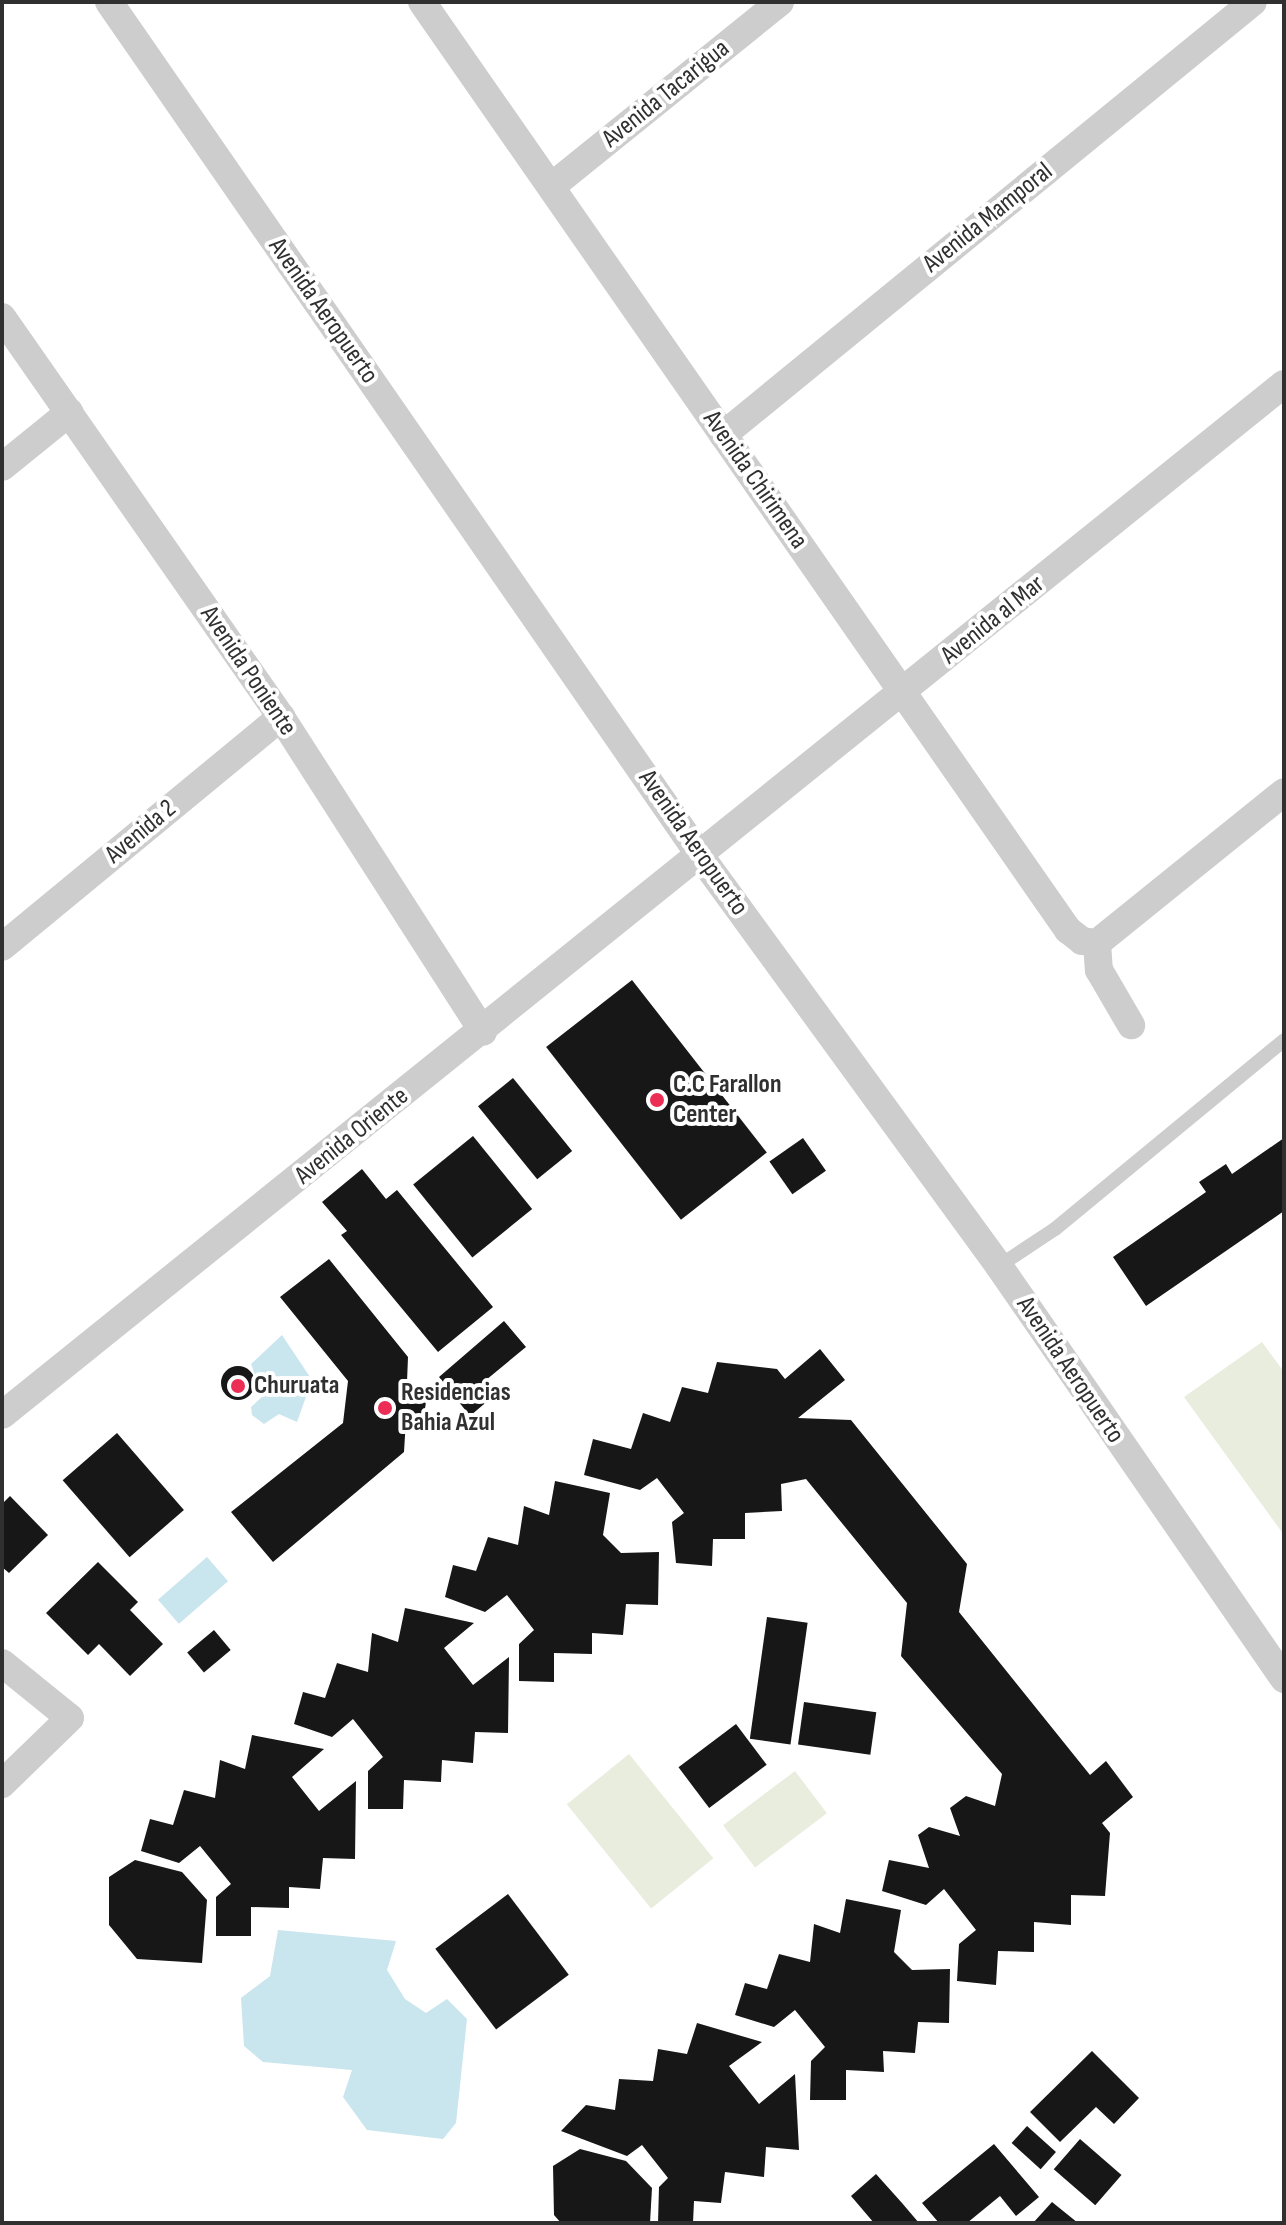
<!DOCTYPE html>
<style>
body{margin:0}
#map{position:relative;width:1286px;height:2225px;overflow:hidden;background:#fff;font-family:"Sofia Sans Condensed",sans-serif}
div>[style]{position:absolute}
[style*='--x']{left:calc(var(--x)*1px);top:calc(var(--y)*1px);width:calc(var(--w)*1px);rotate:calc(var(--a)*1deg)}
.green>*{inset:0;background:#e8edde;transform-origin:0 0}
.water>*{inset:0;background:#c9e5ee;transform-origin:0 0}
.building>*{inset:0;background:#171717;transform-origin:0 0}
.round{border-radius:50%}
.lane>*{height:14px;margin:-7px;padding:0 7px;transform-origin:7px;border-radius:7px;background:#cdcdcd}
.street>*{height:28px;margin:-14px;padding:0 14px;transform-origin:14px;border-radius:14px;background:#cdcdcd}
.dots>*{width:22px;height:22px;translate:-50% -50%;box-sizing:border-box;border:4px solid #fff;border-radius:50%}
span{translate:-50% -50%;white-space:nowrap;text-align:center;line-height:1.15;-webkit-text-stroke:8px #fff;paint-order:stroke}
.street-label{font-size:26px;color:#303030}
.poi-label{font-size:26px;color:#303030;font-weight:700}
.left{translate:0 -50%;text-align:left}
.frame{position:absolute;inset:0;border:4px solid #303030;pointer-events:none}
</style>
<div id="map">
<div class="green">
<div style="clip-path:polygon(1262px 1342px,1284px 1372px,1284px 1535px,1184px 1397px)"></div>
<div style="left:629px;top:1754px;width:134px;height:80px;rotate:51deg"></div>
<div style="left:795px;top:1771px;width:53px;height:90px;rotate:53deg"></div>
</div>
<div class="water">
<div style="clip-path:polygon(282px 1335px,312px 1380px,297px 1422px,279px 1414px,264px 1424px,252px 1415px,251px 1407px,263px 1396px,251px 1364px)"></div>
<div style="left:207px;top:1557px;width:32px;height:65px;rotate:49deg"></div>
<div style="clip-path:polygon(278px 1930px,396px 1941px,387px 1970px,405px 1999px,426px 2013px,447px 1999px,467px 2019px,456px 2123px,443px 2139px,367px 2130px,343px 2097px,352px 2070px,263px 2062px,244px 2046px,241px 1998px,270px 1976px)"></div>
</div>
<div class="building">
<div style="left:632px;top:980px;width:219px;height:109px;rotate:52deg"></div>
<div style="left:513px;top:1078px;width:94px;height:45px;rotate:51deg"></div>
<div style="left:473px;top:1136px;width:94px;height:77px;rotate:51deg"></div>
<div style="left:803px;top:1138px;width:40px;height:41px;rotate:55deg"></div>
<div style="clip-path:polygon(1284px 1138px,1284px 1211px,1146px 1306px,1113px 1257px,1206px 1192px,1199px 1182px,1226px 1164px,1232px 1174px)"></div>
<div style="clip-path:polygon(362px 1169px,386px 1199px,397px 1190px,493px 1307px,438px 1352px,341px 1235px,347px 1231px,322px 1202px)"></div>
<div style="clip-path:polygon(329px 1259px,408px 1357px,407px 1382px,426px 1402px,424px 1415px,406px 1419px,404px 1452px,273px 1562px,231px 1512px,343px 1423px,348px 1381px,280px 1297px)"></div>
<div style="clip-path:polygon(504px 1321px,526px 1347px,486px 1380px,497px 1393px,470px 1416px,439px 1377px)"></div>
<div style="clip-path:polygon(820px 1349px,845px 1380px,798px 1418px,851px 1420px,967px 1564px,959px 1612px,1090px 1775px,1106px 1761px,1133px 1797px,1102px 1823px,1110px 1833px,1105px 1896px,1071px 1895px,1071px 1925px,1034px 1922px,1034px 1952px,998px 1951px,996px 1985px,957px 1981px,959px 1944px,976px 1930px,944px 1889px,926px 1905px,882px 1891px,889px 1860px,929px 1868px,918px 1835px,929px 1827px,960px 1836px,950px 1808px,966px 1796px,995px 1806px,1002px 1774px,901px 1656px,907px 1603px,806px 1479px,781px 1484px,782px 1511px,745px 1513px,745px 1539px,713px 1539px,712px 1566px,676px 1563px,672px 1522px,684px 1513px,657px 1478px,640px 1490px,584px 1475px,593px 1439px,631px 1449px,643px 1413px,670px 1422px,682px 1387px,708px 1393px,717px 1362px,777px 1369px,785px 1379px)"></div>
<div class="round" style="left:221px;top:1366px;width:34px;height:34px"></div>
<div style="left:117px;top:1433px;width:102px;height:72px;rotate:49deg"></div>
<div style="clip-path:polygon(555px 1481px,610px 1493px,603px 1535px,621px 1553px,659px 1552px,658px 1605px,626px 1604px,623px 1635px,592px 1633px,592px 1654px,554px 1653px,554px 1682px,519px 1681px,519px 1644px,534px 1630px,507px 1595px,485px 1612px,445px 1597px,453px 1565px,476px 1571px,488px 1537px,518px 1545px,524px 1506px,549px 1515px)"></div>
<div style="clip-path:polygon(10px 1496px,48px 1535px,9px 1573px,2px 1567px,2px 1504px)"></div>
<div style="clip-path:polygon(98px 1562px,138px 1602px,130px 1610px,163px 1644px,130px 1676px,99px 1644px,88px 1655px,46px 1613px)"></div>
<div style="clip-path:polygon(405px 1608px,474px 1623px,444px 1648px,473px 1685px,509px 1657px,508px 1733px,475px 1732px,473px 1763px,442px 1760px,441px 1782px,404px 1780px,403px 1809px,368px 1809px,368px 1771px,383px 1757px,353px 1719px,332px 1737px,294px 1724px,303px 1692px,325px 1698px,337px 1663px,368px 1672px,372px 1633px,398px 1642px)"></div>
<div style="left:767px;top:1617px;width:41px;height:123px;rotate:8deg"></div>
<div style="left:214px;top:1630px;width:26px;height:35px;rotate:50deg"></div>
<div style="left:804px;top:1702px;width:73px;height:43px;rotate:8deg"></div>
<div style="left:736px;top:1724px;width:51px;height:72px;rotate:53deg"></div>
<div style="clip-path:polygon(252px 1735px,324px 1749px,292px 1777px,319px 1811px,356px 1781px,355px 1859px,323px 1858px,320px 1889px,289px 1887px,289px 1908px,251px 1907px,251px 1936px,216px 1936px,216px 1897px,231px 1884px,200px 1846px,179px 1863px,141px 1851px,150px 1819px,173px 1825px,184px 1790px,215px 1798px,220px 1760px,245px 1769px)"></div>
<div style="clip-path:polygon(135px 1860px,182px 1872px,207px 1900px,202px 1963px,137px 1959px,109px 1925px,109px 1877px)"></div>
<div style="left:508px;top:1894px;width:101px;height:91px;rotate:53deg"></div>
<div style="clip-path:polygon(846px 1899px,901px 1910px,894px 1952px,912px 1970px,950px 1969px,949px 2023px,918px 2022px,915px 2053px,883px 2051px,884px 2072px,846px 2070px,846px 2100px,810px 2100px,811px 2061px,825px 2047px,795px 2010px,774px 2027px,735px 2015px,745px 1983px,767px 1989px,779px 1954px,810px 1962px,814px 1924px,840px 1933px)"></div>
<div style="clip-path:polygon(697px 2023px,762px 2042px,729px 2066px,759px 2104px,795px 2074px,799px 2150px,766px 2147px,764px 2177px,725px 2172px,721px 2203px,694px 2201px,693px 2223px,658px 2223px,659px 2187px,668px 2178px,642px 2145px,627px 2156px,561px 2131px,586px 2105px,615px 2110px,619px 2079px,653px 2081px,658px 2049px,687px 2054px)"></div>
<div style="clip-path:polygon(1092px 2051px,1139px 2098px,1114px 2124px,1096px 2107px,1060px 2142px,1030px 2112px)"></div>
<div style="left:1027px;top:2126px;width:39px;height:23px;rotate:42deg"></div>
<div style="left:1080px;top:2139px;width:55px;height:40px;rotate:41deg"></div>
<div style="clip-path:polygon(994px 2144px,1039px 2197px,1016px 2216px,1000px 2196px,967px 2223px,939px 2223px,922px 2203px)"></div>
<div style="clip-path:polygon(580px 2149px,626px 2161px,652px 2188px,650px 2223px,561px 2223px,554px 2215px,553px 2166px)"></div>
<div style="clip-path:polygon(876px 2174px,902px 2203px,919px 2223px,874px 2223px,851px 2196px)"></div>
<div style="clip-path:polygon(1052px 2202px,1078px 2223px,1033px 2223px)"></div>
</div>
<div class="lane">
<div style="--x:999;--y:1266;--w:67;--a:-33.5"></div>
<div style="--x:1055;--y:1229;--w:297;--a:-39.5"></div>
</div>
<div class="street">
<div style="--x:109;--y:2;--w:1040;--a:55.3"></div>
<div style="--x:701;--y:857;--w:506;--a:53.92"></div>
<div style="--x:999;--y:1266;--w:502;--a:55.39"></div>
<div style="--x:422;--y:2;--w:1131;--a:55.16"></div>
<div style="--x:1068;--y:930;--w:18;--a:38"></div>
<div style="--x:1082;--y:941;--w:15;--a:8"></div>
<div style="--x:552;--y:186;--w:293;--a:-38.9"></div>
<div style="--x:2;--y:317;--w:488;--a:55.1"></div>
<div style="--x:281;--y:717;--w:374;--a:57.3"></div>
<div style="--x:723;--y:435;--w:684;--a:-39.25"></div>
<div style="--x:2;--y:467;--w:87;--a:-39"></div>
<div style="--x:1097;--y:943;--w:240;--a:-38.9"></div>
<div style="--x:1097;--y:943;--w:27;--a:86"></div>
<div style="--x:1099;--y:970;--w:64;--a:59.8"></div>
<div style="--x:2;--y:947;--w:362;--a:-39.5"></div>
<div style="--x:2;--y:1415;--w:1645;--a:-38.81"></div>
<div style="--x:2;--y:1663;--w:87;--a:39"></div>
<div style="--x:70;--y:1718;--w:95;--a:135.9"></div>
</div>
<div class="dots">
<div style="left:657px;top:1100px;background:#ec2d56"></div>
<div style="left:238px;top:1386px;background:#ec2d56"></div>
<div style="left:385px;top:1408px;background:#ec2d56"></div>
</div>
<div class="street-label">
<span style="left:666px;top:94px;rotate:-39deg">Avenida Tacarigua</span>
<span style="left:988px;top:218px;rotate:-39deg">Avenida Mamporal</span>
<span style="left:323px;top:311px;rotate:55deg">Avenida Aeropuerto</span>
<span style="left:755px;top:480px;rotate:55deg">Avenida Chirimena</span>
<span style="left:993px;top:620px;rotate:-39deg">Avenida al Mar</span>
<span style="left:248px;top:671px;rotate:56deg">Avenida Poniente</span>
<span style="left:141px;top:832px;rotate:-40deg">Avenida 2</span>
<span style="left:693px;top:843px;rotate:55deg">Avenida Aeropuerto</span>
<span style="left:352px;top:1136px;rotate:-39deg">Avenida Oriente</span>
<span style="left:1070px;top:1370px;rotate:56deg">Avenida Aeropuerto</span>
</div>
<div class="poi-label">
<span class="left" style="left:673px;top:1100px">C.C Farallon<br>Center</span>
<span class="left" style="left:254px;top:1386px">Churuata</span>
<span class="left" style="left:401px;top:1408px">Residencias<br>Bahia Azul</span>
</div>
<div class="frame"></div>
</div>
